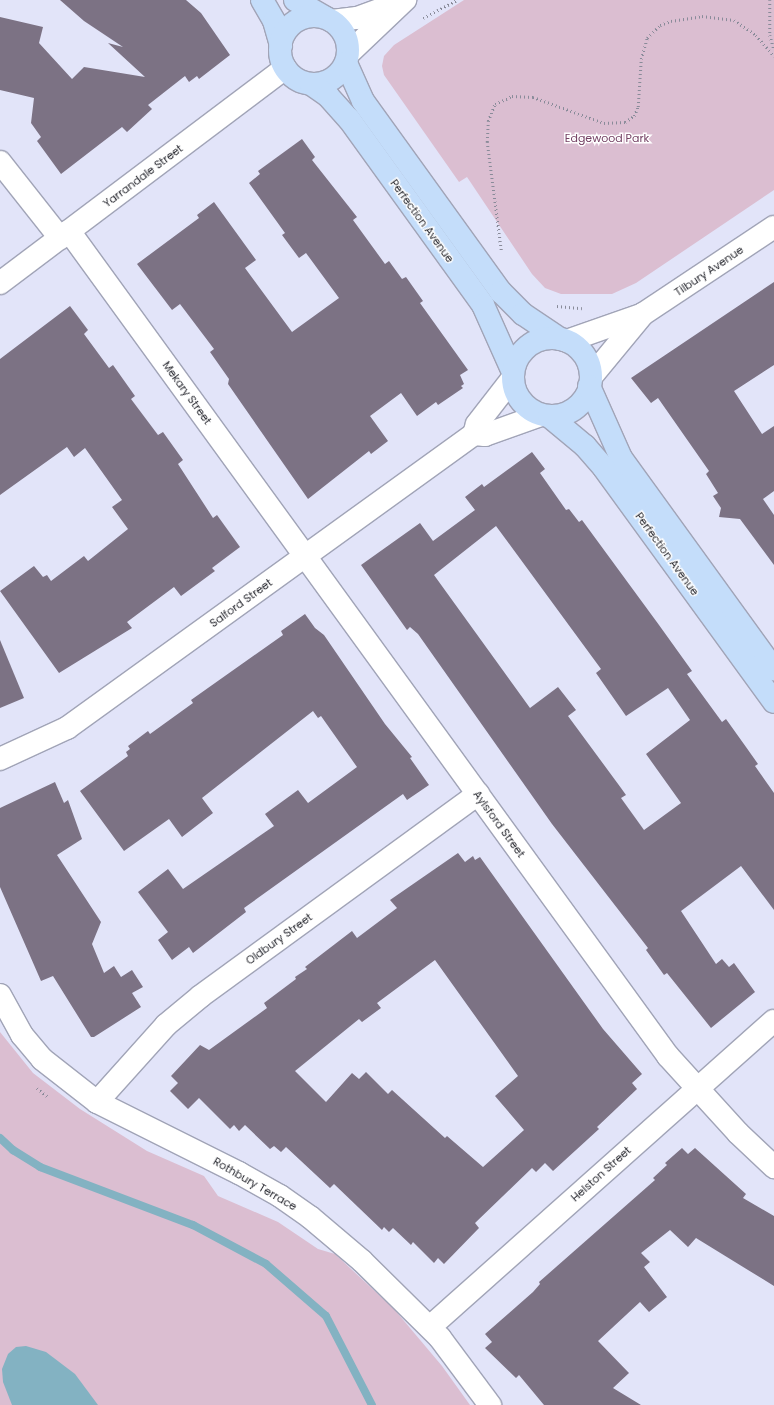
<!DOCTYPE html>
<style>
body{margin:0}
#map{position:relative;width:774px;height:1405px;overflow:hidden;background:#e2e4f9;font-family:Poppins,sans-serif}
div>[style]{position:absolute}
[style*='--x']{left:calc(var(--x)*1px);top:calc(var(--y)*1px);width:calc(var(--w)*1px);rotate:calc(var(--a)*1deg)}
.green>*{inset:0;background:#dbbed1}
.water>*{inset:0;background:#83b2c2}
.stream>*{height:8px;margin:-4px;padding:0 4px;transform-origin:4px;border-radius:4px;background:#83b2c2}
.building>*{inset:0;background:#7c7284}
.path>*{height:2.5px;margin-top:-1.25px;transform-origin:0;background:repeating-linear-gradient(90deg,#898b99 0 1px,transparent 0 4px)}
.roads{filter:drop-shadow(1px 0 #a1a4b7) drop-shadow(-1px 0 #a1a4b7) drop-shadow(0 1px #a1a4b7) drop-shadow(0 -1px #a1a4b7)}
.minor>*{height:22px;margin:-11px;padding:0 11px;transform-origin:11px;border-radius:11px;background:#fff}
.major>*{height:22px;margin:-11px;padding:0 11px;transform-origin:11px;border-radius:11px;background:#c4ddfa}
.major>.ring{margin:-11px;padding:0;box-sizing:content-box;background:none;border:22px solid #c4ddfa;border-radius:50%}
span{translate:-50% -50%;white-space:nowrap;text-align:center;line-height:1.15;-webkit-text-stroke:3px #fff;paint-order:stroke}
.park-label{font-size:11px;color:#744164}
.street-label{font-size:11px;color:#292a31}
</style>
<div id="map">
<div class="green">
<div style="clip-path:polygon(464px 0,774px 0,774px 190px,636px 283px,612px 294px,561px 294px,545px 288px,532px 274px,467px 177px,459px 182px,384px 75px,382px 66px,384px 56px,394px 45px)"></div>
<div style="clip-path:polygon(0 1032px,33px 1073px,80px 1109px,147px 1151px,204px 1176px,218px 1196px,278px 1222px,318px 1249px,335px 1254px,394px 1309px,442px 1366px,470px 1405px,0 1405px)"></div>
</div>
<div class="water">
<div style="clip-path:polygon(26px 1346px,46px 1352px,75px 1374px,98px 1405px,12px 1405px,3px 1382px,2px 1369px,8px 1354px,16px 1347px)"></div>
</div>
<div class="stream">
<div style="--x:0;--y:1138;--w:18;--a:43"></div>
<div style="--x:13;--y:1150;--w:32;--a:32"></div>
<div style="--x:40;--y:1167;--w:164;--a:20.8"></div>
<div style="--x:193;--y:1225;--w:83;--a:28.1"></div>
<div style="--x:266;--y:1264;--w:79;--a:40.9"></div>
<div style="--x:326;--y:1316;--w:100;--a:62.7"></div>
</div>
<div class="building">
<div style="clip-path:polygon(60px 0,186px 0,201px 13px,230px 55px,199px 79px,197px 76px,189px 82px,185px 76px,148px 105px,152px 109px,127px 132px,122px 127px,61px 174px,37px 141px,41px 137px,31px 123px,34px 98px,0 90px,0 17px,43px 27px,39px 43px,72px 79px,84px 67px,145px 77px,108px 43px,123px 47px,84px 21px)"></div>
<div style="clip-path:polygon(302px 139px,315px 157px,312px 160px,357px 217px,353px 220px,385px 264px,389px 261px,402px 279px,406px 277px,423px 301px,420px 303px,468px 370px,460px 375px,464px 384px,461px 386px,463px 388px,438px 405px,436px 402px,417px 416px,401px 393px,370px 416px,388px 441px,371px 454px,369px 451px,308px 499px,228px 384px,229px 379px,210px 352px,214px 349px,180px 304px,172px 310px,137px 264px,199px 218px,197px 215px,214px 202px,256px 260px,245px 268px,292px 332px,339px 298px,306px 253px,299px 258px,282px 235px,285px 233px,249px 183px,260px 174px,258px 171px)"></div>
<div style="clip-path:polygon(774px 282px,774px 365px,734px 391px,762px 434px,774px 426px,774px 491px,763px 499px,774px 515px,774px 565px,740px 519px,719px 517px,721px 508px,713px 496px,718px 493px,706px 474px,709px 471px,658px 398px,651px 403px,631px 378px)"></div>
<div style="clip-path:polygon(70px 306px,88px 330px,84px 334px,109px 368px,113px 365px,135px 396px,131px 399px,158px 435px,163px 432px,183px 460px,178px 464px,213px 518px,217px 515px,240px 547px,212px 568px,215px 571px,181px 596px,174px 587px,127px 622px,132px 628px,59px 673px,0 591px,34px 566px,43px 577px,47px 575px,51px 581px,84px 556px,88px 561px,128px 529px,112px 507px,122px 500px,85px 448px,74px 457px,67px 447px,0 495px,0 359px)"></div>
<div style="clip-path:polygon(evenodd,532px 452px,545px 469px,540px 473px,566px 510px,569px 509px,579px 522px,582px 520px,659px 625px,692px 671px,687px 674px,722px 722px,726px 719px,746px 747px,758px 764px,755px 766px,774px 793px,774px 910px,741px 866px,681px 911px,716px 964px,722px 959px,729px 967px,734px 963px,755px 992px,711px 1028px,667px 973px,664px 975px,646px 950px,648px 948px,552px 824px,418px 634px,410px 627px,407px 630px,361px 565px,420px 523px,433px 541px,475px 510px,465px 497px,482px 484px,484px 487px,532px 452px,496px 526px,601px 669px,596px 673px,626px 716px,668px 688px,690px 720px,646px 754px,681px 803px,644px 830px,621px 798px,626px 795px,621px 788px,568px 716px,576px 710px,558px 687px,530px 708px,434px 575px,496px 526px)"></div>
<div style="clip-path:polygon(305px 614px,315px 628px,324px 635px,385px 724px,412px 757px,410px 758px,429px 785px,407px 800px,403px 794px,244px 908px,246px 912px,193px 953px,189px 947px,172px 960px,158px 940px,168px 932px,138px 892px,168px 869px,183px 889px,274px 826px,265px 814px,298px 790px,308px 803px,357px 767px,321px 716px,318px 718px,313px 711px,202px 798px,213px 813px,182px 837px,169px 819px,124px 851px,80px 791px,128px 756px,126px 752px,130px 749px,128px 746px,148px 731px,150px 734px,193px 703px,191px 700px,283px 635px,281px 631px)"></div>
<div style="clip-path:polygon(0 640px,24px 698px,0 708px)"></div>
<div style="clip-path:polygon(55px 782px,64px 803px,68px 800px,82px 839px,57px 855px,101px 922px,92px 944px,104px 973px,114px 966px,121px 977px,132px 970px,143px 987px,132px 993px,141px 1007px,94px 1037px,91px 1037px,53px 976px,41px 981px,0 887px,0 808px)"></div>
<div style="clip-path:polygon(evenodd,458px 853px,465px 862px,473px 856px,475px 860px,480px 857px,603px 1029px,642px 1074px,632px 1083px,637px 1089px,597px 1127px,599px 1129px,553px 1171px,545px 1163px,536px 1172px,532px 1168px,475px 1223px,479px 1228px,444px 1264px,438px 1258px,434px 1263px,413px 1242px,411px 1245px,393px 1228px,389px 1232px,384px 1227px,382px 1230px,334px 1184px,330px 1188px,286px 1147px,281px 1152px,274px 1146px,270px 1149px,245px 1125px,239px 1131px,234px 1125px,230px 1129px,199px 1098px,188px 1109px,170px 1091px,178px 1083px,171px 1076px,200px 1045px,209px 1050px,267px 1008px,264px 1003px,296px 979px,295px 977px,307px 969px,305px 967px,352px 931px,357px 938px,397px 908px,390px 900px,458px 853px,435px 960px,518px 1076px,495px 1096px,524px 1130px,483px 1167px,447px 1136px,445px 1138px,392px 1090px,388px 1094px,366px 1072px,359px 1079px,352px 1073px,326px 1102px,295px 1071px,359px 1019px,362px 1022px,381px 1008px,377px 1003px,435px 960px)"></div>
<div style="clip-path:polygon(682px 1148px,688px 1154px,695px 1148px,746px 1194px,743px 1198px,774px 1216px,774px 1286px,696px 1238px,688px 1247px,670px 1230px,641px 1253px,650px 1262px,644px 1267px,667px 1297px,649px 1312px,640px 1302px,598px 1341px,629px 1373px,613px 1388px,641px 1405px,544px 1405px,519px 1375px,516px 1378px,485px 1348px,492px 1342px,485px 1334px,533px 1292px,540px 1284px,539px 1282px,655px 1180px,653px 1178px,667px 1165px,665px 1163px)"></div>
</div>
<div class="path">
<div style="--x:770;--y:0;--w:35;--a:90"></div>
<div style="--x:770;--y:35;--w:15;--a:74"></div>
<div style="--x:423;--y:18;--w:38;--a:-28"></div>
<div style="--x:501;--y:250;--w:109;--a:-97.4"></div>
<div style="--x:487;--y:142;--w:21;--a:-87"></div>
<div style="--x:488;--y:121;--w:18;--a:-68"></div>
<div style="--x:495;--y:104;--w:19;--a:-25"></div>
<div style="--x:512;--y:96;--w:21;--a:3"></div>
<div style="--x:533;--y:97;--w:76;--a:20.1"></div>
<div style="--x:604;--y:123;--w:21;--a:-3"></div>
<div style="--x:625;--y:122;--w:11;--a:-34"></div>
<div style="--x:634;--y:116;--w:10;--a:-66"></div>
<div style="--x:638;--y:107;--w:48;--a:-86.4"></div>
<div style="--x:641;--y:59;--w:22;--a:-74"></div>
<div style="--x:647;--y:38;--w:18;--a:-45"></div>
<div style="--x:660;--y:25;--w:12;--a:-20"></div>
<div style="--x:671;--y:21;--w:31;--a:-9"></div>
<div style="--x:702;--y:16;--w:32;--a:7"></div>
<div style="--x:734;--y:20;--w:27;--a:34"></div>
<div style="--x:756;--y:35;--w:28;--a:49"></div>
<div style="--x:557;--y:306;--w:25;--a:5"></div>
<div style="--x:37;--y:1088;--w:14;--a:39"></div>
</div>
<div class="roads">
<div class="minor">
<div style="--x:332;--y:21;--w:25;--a:-7"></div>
<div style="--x:357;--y:18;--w:29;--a:-20"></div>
<div style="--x:384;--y:8;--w:10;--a:0"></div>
<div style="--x:348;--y:54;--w:79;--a:-43.5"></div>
<div style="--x:0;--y:162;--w:97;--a:51.7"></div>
<div style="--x:69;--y:231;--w:1020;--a:54.02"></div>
<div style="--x:668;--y:1056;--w:104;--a:47.7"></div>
<div style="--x:738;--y:1133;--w:50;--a:43.4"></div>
<div style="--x:0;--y:283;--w:357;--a:-37"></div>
<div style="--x:567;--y:341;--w:78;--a:-19.4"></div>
<div style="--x:591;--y:377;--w:82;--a:-50.5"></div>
<div style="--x:643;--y:314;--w:157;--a:-33.6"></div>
<div style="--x:474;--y:434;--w:11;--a:5"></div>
<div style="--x:485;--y:435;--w:59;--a:-19.7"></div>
<div style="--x:0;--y:759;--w:74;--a:-24.8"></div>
<div style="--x:67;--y:728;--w:502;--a:-35.84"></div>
<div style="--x:474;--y:434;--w:10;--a:-73"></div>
<div style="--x:477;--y:424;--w:57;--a:-52.1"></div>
<div style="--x:0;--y:995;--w:46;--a:61.2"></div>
<div style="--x:22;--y:1035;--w:31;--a:50"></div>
<div style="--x:42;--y:1059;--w:70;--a:38"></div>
<div style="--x:97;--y:1102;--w:159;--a:26.6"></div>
<div style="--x:239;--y:1173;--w:47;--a:29.3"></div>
<div style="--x:280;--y:1196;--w:37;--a:35"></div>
<div style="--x:310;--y:1217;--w:68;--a:40.2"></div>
<div style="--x:362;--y:1261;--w:110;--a:44.6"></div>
<div style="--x:440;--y:1338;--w:84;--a:53.3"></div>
<div style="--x:97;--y:1102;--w:103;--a:-48.1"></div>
<div style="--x:166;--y:1025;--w:45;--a:-39.6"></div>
<div style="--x:201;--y:996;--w:343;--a:-36.1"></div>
<div style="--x:430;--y:1327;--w:460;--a:-41.7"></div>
</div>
<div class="major">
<div style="--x:262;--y:0;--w:24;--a:60"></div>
<div style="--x:274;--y:21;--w:26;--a:74"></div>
<div style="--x:295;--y:0;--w:34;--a:30"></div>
<div class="ring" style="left:280px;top:16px;width:46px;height:46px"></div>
<div style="--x:346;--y:63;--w:42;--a:65.9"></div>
<div style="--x:363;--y:101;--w:236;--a:54.2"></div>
<div style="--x:501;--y:292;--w:31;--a:45"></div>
<div style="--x:523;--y:314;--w:45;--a:34"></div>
<div style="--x:311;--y:84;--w:21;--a:35"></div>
<div style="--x:328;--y:96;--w:31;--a:48"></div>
<div style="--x:349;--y:119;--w:229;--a:54.2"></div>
<div style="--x:483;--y:305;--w:73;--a:65.9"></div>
<div class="ring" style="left:513px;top:338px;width:56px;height:56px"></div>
<div style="--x:589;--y:386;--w:79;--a:66"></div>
<div style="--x:621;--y:458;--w:261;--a:54.1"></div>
<div style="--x:549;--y:416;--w:47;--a:39.8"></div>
<div style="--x:585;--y:446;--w:29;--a:49"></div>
<div style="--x:604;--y:468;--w:289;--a:54"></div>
</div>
</div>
<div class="park-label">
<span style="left:607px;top:138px">Edgewood Park</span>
</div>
<div class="street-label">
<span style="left:143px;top:176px;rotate:-37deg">Yarrandale Street</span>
<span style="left:422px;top:221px;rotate:54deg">Perfection Avenue</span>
<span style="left:709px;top:271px;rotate:-34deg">Tilbury Avenue</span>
<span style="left:187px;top:393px;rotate:54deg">Mekary Street</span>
<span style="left:667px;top:554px;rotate:54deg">Perfection Avenue</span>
<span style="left:241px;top:603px;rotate:-36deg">Salford Street</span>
<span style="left:499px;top:824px;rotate:54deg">Aylsford Street</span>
<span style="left:279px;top:939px;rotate:-36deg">Oldbury Street</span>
<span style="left:601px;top:1174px;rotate:-42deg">Helston Street</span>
<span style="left:255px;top:1184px;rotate:30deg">Rothbury Terrace</span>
</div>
</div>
